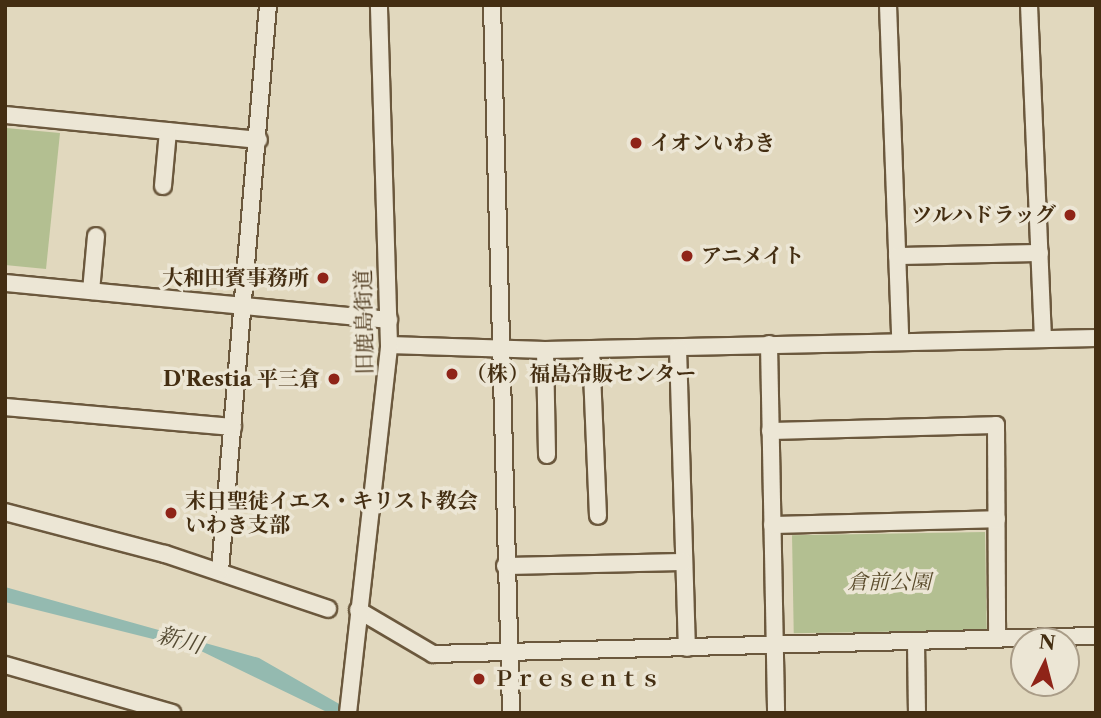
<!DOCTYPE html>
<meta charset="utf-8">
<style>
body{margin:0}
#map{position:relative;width:1101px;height:718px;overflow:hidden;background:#e1d8be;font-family:"Libre Caslon Text","Noto Serif JP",serif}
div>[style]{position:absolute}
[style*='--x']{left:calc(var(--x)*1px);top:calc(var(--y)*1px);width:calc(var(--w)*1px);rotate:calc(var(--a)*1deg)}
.green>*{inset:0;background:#b3bf91;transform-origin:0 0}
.water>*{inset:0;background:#94bab0}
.roads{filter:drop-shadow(2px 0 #6b583d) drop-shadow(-2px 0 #6b583d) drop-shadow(0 2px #6b583d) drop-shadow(0 -2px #6b583d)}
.minor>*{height:16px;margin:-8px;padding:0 8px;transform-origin:8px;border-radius:8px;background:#ece6d5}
.dots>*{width:19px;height:19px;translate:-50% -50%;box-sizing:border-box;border:4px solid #ece6d5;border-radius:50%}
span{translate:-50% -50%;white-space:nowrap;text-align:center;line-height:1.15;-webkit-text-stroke:7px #ece6d5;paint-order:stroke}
.poi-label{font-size:21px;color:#442e12;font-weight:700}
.left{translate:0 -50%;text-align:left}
.right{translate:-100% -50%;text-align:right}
.street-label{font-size:21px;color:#442e12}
.park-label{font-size:21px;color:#5a4b2b;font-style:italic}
.water-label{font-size:23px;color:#544a32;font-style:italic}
.frame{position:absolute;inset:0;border:7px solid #442e12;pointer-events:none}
.north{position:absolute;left:1010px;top:627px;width:70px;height:70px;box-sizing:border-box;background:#ece6d5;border:2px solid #a99c87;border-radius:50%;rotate:6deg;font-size:19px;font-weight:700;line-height:28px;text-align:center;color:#442e12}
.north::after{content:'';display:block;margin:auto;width:24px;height:32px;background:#8f2418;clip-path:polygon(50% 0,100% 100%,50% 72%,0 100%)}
</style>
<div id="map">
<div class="green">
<div style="clip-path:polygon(6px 128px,60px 133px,46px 269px,5px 265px)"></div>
<div style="left:985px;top:532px;width:98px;height:193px;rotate:89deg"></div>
</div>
<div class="water">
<div style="clip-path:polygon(5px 587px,259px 658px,355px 713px,329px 713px,201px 651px,5px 602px)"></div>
</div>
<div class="roads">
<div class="minor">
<div style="--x:492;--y:5;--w:708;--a:88.46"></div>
<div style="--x:888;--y:5;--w:335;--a:87.9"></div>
<div style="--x:1029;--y:5;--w:333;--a:87.6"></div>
<div style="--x:5;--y:115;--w:255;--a:5.6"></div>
<div style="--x:163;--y:186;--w:55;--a:-84.8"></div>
<div style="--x:897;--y:256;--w:143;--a:-1.2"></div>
<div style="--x:5;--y:283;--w:386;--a:5.5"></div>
<div style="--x:91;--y:291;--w:55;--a:-84.8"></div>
<div style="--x:769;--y:344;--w:369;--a:88.9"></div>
<div style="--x:389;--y:345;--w:156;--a:1.8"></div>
<div style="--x:545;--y:350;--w:551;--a:-1.25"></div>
<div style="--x:678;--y:348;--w:300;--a:88.3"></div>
<div style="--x:591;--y:349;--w:167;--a:87.6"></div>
<div style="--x:545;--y:350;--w:105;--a:88.9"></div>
<div style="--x:5;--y:407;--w:229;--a:5"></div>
<div style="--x:770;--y:431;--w:226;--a:-1.5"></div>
<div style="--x:996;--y:425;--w:214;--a:89.7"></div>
<div style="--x:5;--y:512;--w:165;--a:14.7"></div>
<div style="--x:165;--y:554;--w:172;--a:18.6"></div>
<div style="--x:772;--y:525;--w:225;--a:-1.5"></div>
<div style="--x:505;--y:566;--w:179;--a:-1.3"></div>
<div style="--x:220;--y:571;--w:568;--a:-85.15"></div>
<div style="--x:358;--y:610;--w:87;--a:30.4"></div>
<div style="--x:433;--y:654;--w:663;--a:-1.56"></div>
<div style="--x:916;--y:642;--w:71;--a:89.2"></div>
<div style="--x:5;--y:665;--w:174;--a:16"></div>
<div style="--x:348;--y:713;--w:370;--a:-83.6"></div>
<div style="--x:389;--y:345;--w:340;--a:-91.7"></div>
</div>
</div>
<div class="dots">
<div style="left:636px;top:143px;background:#8f2418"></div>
<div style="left:1070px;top:215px;background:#8f2418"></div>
<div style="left:687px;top:256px;background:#8f2418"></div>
<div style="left:323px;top:278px;background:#8f2418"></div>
<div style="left:452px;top:374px;background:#8f2418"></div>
<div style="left:334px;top:379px;background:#8f2418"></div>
<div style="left:171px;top:513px;background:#8f2418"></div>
<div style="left:479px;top:679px;background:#8f2418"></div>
</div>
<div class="poi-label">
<span class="left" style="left:650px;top:143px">イオンいわき</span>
<span class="right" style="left:1056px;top:215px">ツルハドラッグ</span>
<span class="left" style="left:701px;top:256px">アニメイト</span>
<span class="right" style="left:309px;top:278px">大和田賓事務所</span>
<span class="left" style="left:466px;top:374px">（株）福島冷販センター</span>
<span class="right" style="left:320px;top:379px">D'Restia 平三倉</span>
<span class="left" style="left:185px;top:513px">末日聖徒イエス・キリスト教会<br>いわき支部</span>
<span class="left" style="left:493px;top:679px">Ｐｒｅｓｅｎｔｓ</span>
</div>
<div class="street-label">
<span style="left:364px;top:322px;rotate:-91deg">旧鹿島街道</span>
</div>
<div class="park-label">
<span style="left:889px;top:582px">倉前公園</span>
</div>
<div class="water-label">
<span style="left:180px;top:640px;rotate:15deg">新川</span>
</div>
<div class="frame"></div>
<div class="north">N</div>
</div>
